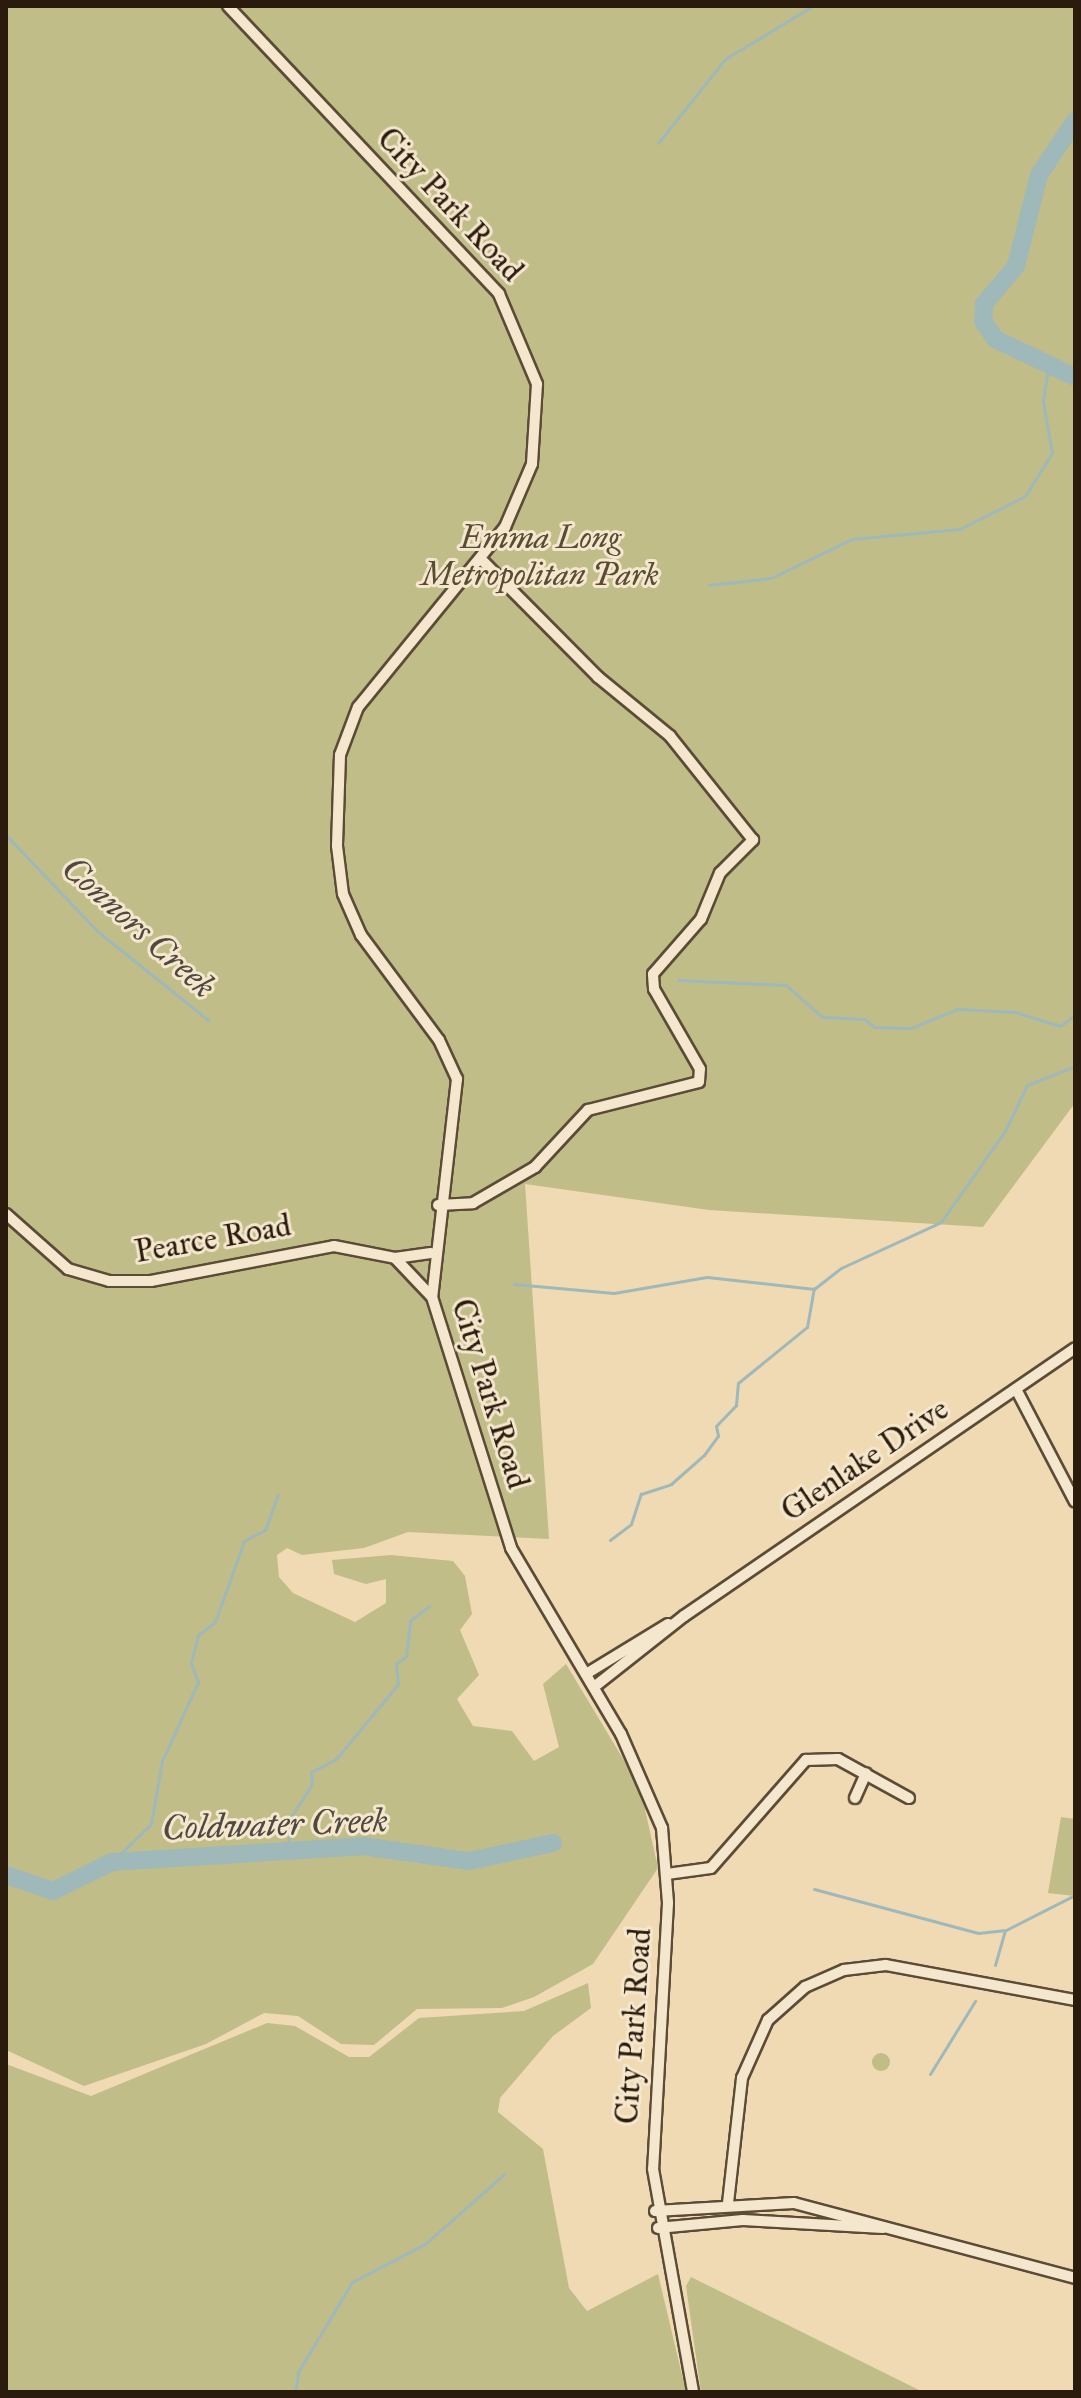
<!DOCTYPE html>
<style>
body{margin:0}
#map{position:relative;width:1081px;height:2398px;overflow:hidden;background:#efdab4;font-family:"IM FELL Great Primer",serif}
div>[style]{position:absolute}
[style*='--x']{left:calc(var(--x)*1px);top:calc(var(--y)*1px);width:calc(var(--w)*1px);rotate:calc(var(--a)*1deg)}
.green>*{inset:0;background:#c0bd89}
.round{border-radius:50%}
.stream>*{height:3px;margin:-1.5px;padding:0 1.5px;transform-origin:1.5px;border-radius:1.5px;background:#9fb8b9}
.river>*{height:18px;margin:-9px;padding:0 9px;transform-origin:9px;border-radius:9px;background:#9fb8b9}
.roads{filter:drop-shadow(2px 0 #5c4b36) drop-shadow(-2px 0 #5c4b36) drop-shadow(0 2px #5c4b36) drop-shadow(0 -2px #5c4b36)}
.minor>*{height:10px;margin:-5px;padding:0 5px;transform-origin:5px;border-radius:5px;background:#f5e7ce}
span{translate:-50% -50%;white-space:nowrap;text-align:center;line-height:1.15;-webkit-text-stroke:6px #f5e7ce;paint-order:stroke}
.street-label{font-size:32px;color:#2b1b0c}
.park-label{font-size:32px;color:#584c32;font-style:italic}
.water-label{font-size:34px;color:#4e4a40;font-style:italic}
.frame{position:absolute;inset:0;border:8px solid #2b1b0c;pointer-events:none}
</style>
<div id="map">
<div class="green">
<div style="clip-path:polygon(6px 6px,1075px 6px,1075px 1103px,983px 1227px,709px 1210px,525px 1184px,549px 1539px,408px 1532px,364px 1548px,302px 1555px,287px 1548px,277px 1555px,279px 1577px,293px 1593px,355px 1622px,386px 1603px,386px 1579px,366px 1584px,334px 1574px,332px 1560px,391px 1555px,453px 1561px,465px 1576px,472px 1614px,460px 1630px,479px 1675px,457px 1699px,473px 1726px,512px 1731px,534px 1761px,559px 1747px,543px 1684px,566px 1664px,640px 1787px,658px 1868px,593px 1964px,534px 1997px,502px 2008px,417px 2009px,374px 2045px,341px 2044px,298px 2016px,264px 2013px,206px 2044px,84px 2086px,6px 2050px)"></div>
<div style="clip-path:polygon(1061px 1817px,1075px 1819px,1075px 1896px,1048px 1893px)"></div>
<div style="clip-path:polygon(588px 1983px,591px 2008px,553px 2036px,500px 2098px,498px 2112px,543px 2149px,569px 2288px,587px 2311px,658px 2274px,686px 2392px,6px 2392px,6px 2064px,91px 2096px,267px 2023px,295px 2026px,349px 2057px,369px 2057px,419px 2018px,524px 2011px)"></div>
<div class="round" style="left:872px;top:2053px;width:18px;height:18px"></div>
<div style="clip-path:polygon(691px 2277px,923px 2392px,701px 2392px,686px 2286px)"></div>
</div>
<div class="stream">
<div style="--x:658;--y:143;--w:107;--a:-51.4"></div>
<div style="--x:725;--y:59;--w:103;--a:-31.1"></div>
<div style="--x:709;--y:585;--w:62;--a:-6.4"></div>
<div style="--x:771;--y:578;--w:90;--a:-25.7"></div>
<div style="--x:852;--y:539;--w:108;--a:-5.3"></div>
<div style="--x:960;--y:529;--w:73;--a:-26.9"></div>
<div style="--x:1025;--y:496;--w:51;--a:-57.9"></div>
<div style="--x:1052;--y:453;--w:52;--a:-100"></div>
<div style="--x:1043;--y:402;--w:37;--a:-82"></div>
<div style="--x:6;--y:835;--w:131;--a:46.5"></div>
<div style="--x:96;--y:930;--w:144;--a:38.8"></div>
<div style="--x:678;--y:980;--w:108;--a:2.7"></div>
<div style="--x:786;--y:985;--w:48;--a:41.6"></div>
<div style="--x:822;--y:1017;--w:42;--a:2.7"></div>
<div style="--x:864;--y:1019;--w:13;--a:39"></div>
<div style="--x:874;--y:1027;--w:37;--a:2"></div>
<div style="--x:911;--y:1028;--w:50;--a:-22.4"></div>
<div style="--x:957;--y:1009;--w:58;--a:3"></div>
<div style="--x:1015;--y:1012;--w:47;--a:17.3"></div>
<div style="--x:1060;--y:1026;--w:19;--a:-36"></div>
<div style="--x:514;--y:1284;--w:100;--a:5.1"></div>
<div style="--x:614;--y:1293;--w:94;--a:-9.8"></div>
<div style="--x:707;--y:1277;--w:108;--a:6.4"></div>
<div style="--x:610;--y:1540;--w:26;--a:-37"></div>
<div style="--x:631;--y:1524;--w:32;--a:-72"></div>
<div style="--x:641;--y:1494;--w:32;--a:-18"></div>
<div style="--x:671;--y:1484;--w:44;--a:-41.3"></div>
<div style="--x:704;--y:1455;--w:24;--a:-54"></div>
<div style="--x:718;--y:1436;--w:10;--a:-101"></div>
<div style="--x:716;--y:1426;--w:29;--a:-46"></div>
<div style="--x:736;--y:1405;--w:22;--a:-85"></div>
<div style="--x:738;--y:1383;--w:89;--a:-39.1"></div>
<div style="--x:807;--y:1327;--w:39;--a:-80"></div>
<div style="--x:814;--y:1289;--w:34;--a:-38"></div>
<div style="--x:841;--y:1268;--w:110;--a:-24.7"></div>
<div style="--x:941;--y:1222;--w:111;--a:-54.9"></div>
<div style="--x:1005;--y:1131;--w:51;--a:-64.4"></div>
<div style="--x:1027;--y:1085;--w:52;--a:-21.6"></div>
<div style="--x:288;--y:1851;--w:31;--a:-88"></div>
<div style="--x:289;--y:1820;--w:43;--a:-57.4"></div>
<div style="--x:312;--y:1784;--w:12;--a:-95"></div>
<div style="--x:311;--y:1772;--w:28;--a:-27"></div>
<div style="--x:336;--y:1759;--w:97;--a:-50.4"></div>
<div style="--x:398;--y:1684;--w:20;--a:-96"></div>
<div style="--x:396;--y:1664;--w:13;--a:-39"></div>
<div style="--x:406;--y:1656;--w:35;--a:-83"></div>
<div style="--x:410;--y:1621;--w:24;--a:-38"></div>
<div style="--x:112;--y:1862;--w:54;--a:-44.3"></div>
<div style="--x:151;--y:1824;--w:64;--a:-80.1"></div>
<div style="--x:162;--y:1761;--w:87;--a:-65.5"></div>
<div style="--x:198;--y:1682;--w:20;--a:-110"></div>
<div style="--x:191;--y:1663;--w:29;--a:-76"></div>
<div style="--x:198;--y:1635;--w:21;--a:-37"></div>
<div style="--x:215;--y:1622;--w:86;--a:-70.3"></div>
<div style="--x:244;--y:1541;--w:24;--a:-28"></div>
<div style="--x:265;--y:1530;--w:38;--a:-70"></div>
<div style="--x:814;--y:1889;--w:170;--a:15"></div>
<div style="--x:978;--y:1933;--w:28;--a:-6"></div>
<div style="--x:1006;--y:1930;--w:77;--a:-26.9"></div>
<div style="--x:995;--y:1965;--w:35;--a:-74"></div>
<div style="--x:930;--y:2074;--w:86;--a:-58.3"></div>
<div style="--x:295;--y:2392;--w:20;--a:-81"></div>
<div style="--x:298;--y:2372;--w:105;--a:-59"></div>
<div style="--x:352;--y:2282;--w:82;--a:-27.5"></div>
<div style="--x:425;--y:2244;--w:106;--a:-41.5"></div>
<div style="--x:436;--y:2392;--w:41;--a:0"></div>
</div>
<div class="river">
<div style="--x:1075;--y:121;--w:65;--a:123.7"></div>
<div style="--x:1039;--y:175;--w:94;--a:104.2"></div>
<div style="--x:1016;--y:266;--w:50;--a:130.1"></div>
<div style="--x:984;--y:304;--w:17;--a:93"></div>
<div style="--x:983;--y:321;--w:22;--a:56"></div>
<div style="--x:995;--y:339;--w:89;--a:25.4"></div>
<div style="--x:6;--y:1875;--w:50;--a:18.8"></div>
<div style="--x:53;--y:1891;--w:66;--a:-26.2"></div>
<div style="--x:112;--y:1862;--w:252;--a:-3.6"></div>
<div style="--x:363;--y:1846;--w:107;--a:8.1"></div>
<div style="--x:469;--y:1861;--w:86;--a:-12.1"></div>
</div>
<div class="roads">
<div class="minor">
<div style="--x:228;--y:6;--w:395;--a:46.7"></div>
<div style="--x:499;--y:294;--w:98;--a:67.1"></div>
<div style="--x:537;--y:384;--w:80;--a:93.6"></div>
<div style="--x:532;--y:464;--w:69;--a:113.2"></div>
<div style="--x:505;--y:527;--w:232;--a:129.2"></div>
<div style="--x:358;--y:707;--w:51;--a:110.6"></div>
<div style="--x:340;--y:755;--w:91;--a:91.9"></div>
<div style="--x:337;--y:846;--w:48;--a:82.9"></div>
<div style="--x:343;--y:894;--w:45;--a:66.3"></div>
<div style="--x:361;--y:935;--w:131;--a:53.4"></div>
<div style="--x:439;--y:1040;--w:43;--a:65.2"></div>
<div style="--x:457;--y:1079;--w:219;--a:96.5"></div>
<div style="--x:432;--y:1297;--w:263;--a:72.5"></div>
<div style="--x:511;--y:1548;--w:216;--a:59.4"></div>
<div style="--x:621;--y:1734;--w:103;--a:66.4"></div>
<div style="--x:662;--y:1828;--w:75;--a:85.4"></div>
<div style="--x:668;--y:1903;--w:266;--a:93.2"></div>
<div style="--x:653;--y:2169;--w:227;--a:79.8"></div>
<div style="--x:438;--y:1205;--w:35;--a:-3"></div>
<div style="--x:473;--y:1203;--w:72;--a:-30.1"></div>
<div style="--x:535;--y:1167;--w:78;--a:-47.1"></div>
<div style="--x:588;--y:1110;--w:114;--a:-14.2"></div>
<div style="--x:699;--y:1082;--w:13;--a:-86"></div>
<div style="--x:700;--y:1069;--w:92;--a:-119.9"></div>
<div style="--x:654;--y:989;--w:15;--a:-94"></div>
<div style="--x:653;--y:974;--w:73;--a:-48.9"></div>
<div style="--x:701;--y:919;--w:50;--a:-67.6"></div>
<div style="--x:720;--y:873;--w:47;--a:-45"></div>
<div style="--x:753;--y:840;--w:133;--a:-128.6"></div>
<div style="--x:670;--y:736;--w:93;--a:-140.7"></div>
<div style="--x:598;--y:677;--w:163;--a:-134.8"></div>
<div style="--x:6;--y:1214;--w:83;--a:41.6"></div>
<div style="--x:68;--y:1269;--w:43;--a:16.3"></div>
<div style="--x:109;--y:1281;--w:42;--a:0"></div>
<div style="--x:151;--y:1281;--w:186;--a:-10.8"></div>
<div style="--x:334;--y:1246;--w:62;--a:11.1"></div>
<div style="--x:395;--y:1258;--w:52;--a:46.5"></div>
<div style="--x:395;--y:1258;--w:36;--a:-8"></div>
<div style="--x:1016;--y:1389;--w:127;--a:62.4"></div>
<div style="--x:586;--y:1674;--w:96;--a:-31.4"></div>
<div style="--x:594;--y:1687;--w:115;--a:-38.3"></div>
<div style="--x:684;--y:1616;--w:474;--a:-34.4"></div>
<div style="--x:855;--y:1798;--w:27;--a:-66"></div>
<div style="--x:667;--y:1874;--w:44;--a:-7.8"></div>
<div style="--x:711;--y:1868;--w:144;--a:-48.7"></div>
<div style="--x:806;--y:1760;--w:32;--a:-2"></div>
<div style="--x:838;--y:1759;--w:81;--a:28.8"></div>
<div style="--x:728;--y:2203;--w:126;--a:-83.6"></div>
<div style="--x:742;--y:2078;--w:64;--a:-65.9"></div>
<div style="--x:768;--y:2020;--w:50;--a:-41.7"></div>
<div style="--x:805;--y:1987;--w:43;--a:-23.6"></div>
<div style="--x:844;--y:1970;--w:42;--a:-6.8"></div>
<div style="--x:886;--y:1965;--w:192;--a:10.5"></div>
<div style="--x:655;--y:2211;--w:139;--a:-3.3"></div>
<div style="--x:794;--y:2203;--w:291;--a:14.9"></div>
<div style="--x:658;--y:2228;--w:85;--a:-5.4"></div>
<div style="--x:743;--y:2220;--w:140;--a:3.3"></div>
</div>
</div>
<div class="street-label">
<span style="left:450px;top:205px;rotate:47deg">City Park Road</span>
<span style="left:213px;top:1239px;rotate:-10deg">Pearce Road</span>
<span style="left:490px;top:1394px;rotate:73deg">City Park Road</span>
<span style="left:865px;top:1460px;rotate:-34deg">Glenlake Drive</span>
<span style="left:634px;top:2026px;rotate:-86deg">City Park Road</span>
</div>
<div class="park-label">
<span style="left:540px;top:557px">Emma Long<br>Metropolitan Park</span>
</div>
<div class="water-label">
<span style="left:139px;top:927px;rotate:42deg">Connors Creek</span>
<span style="left:275px;top:1824px;rotate:-2deg">Coldwater Creek</span>
</div>
<div class="frame"></div>
</div>
